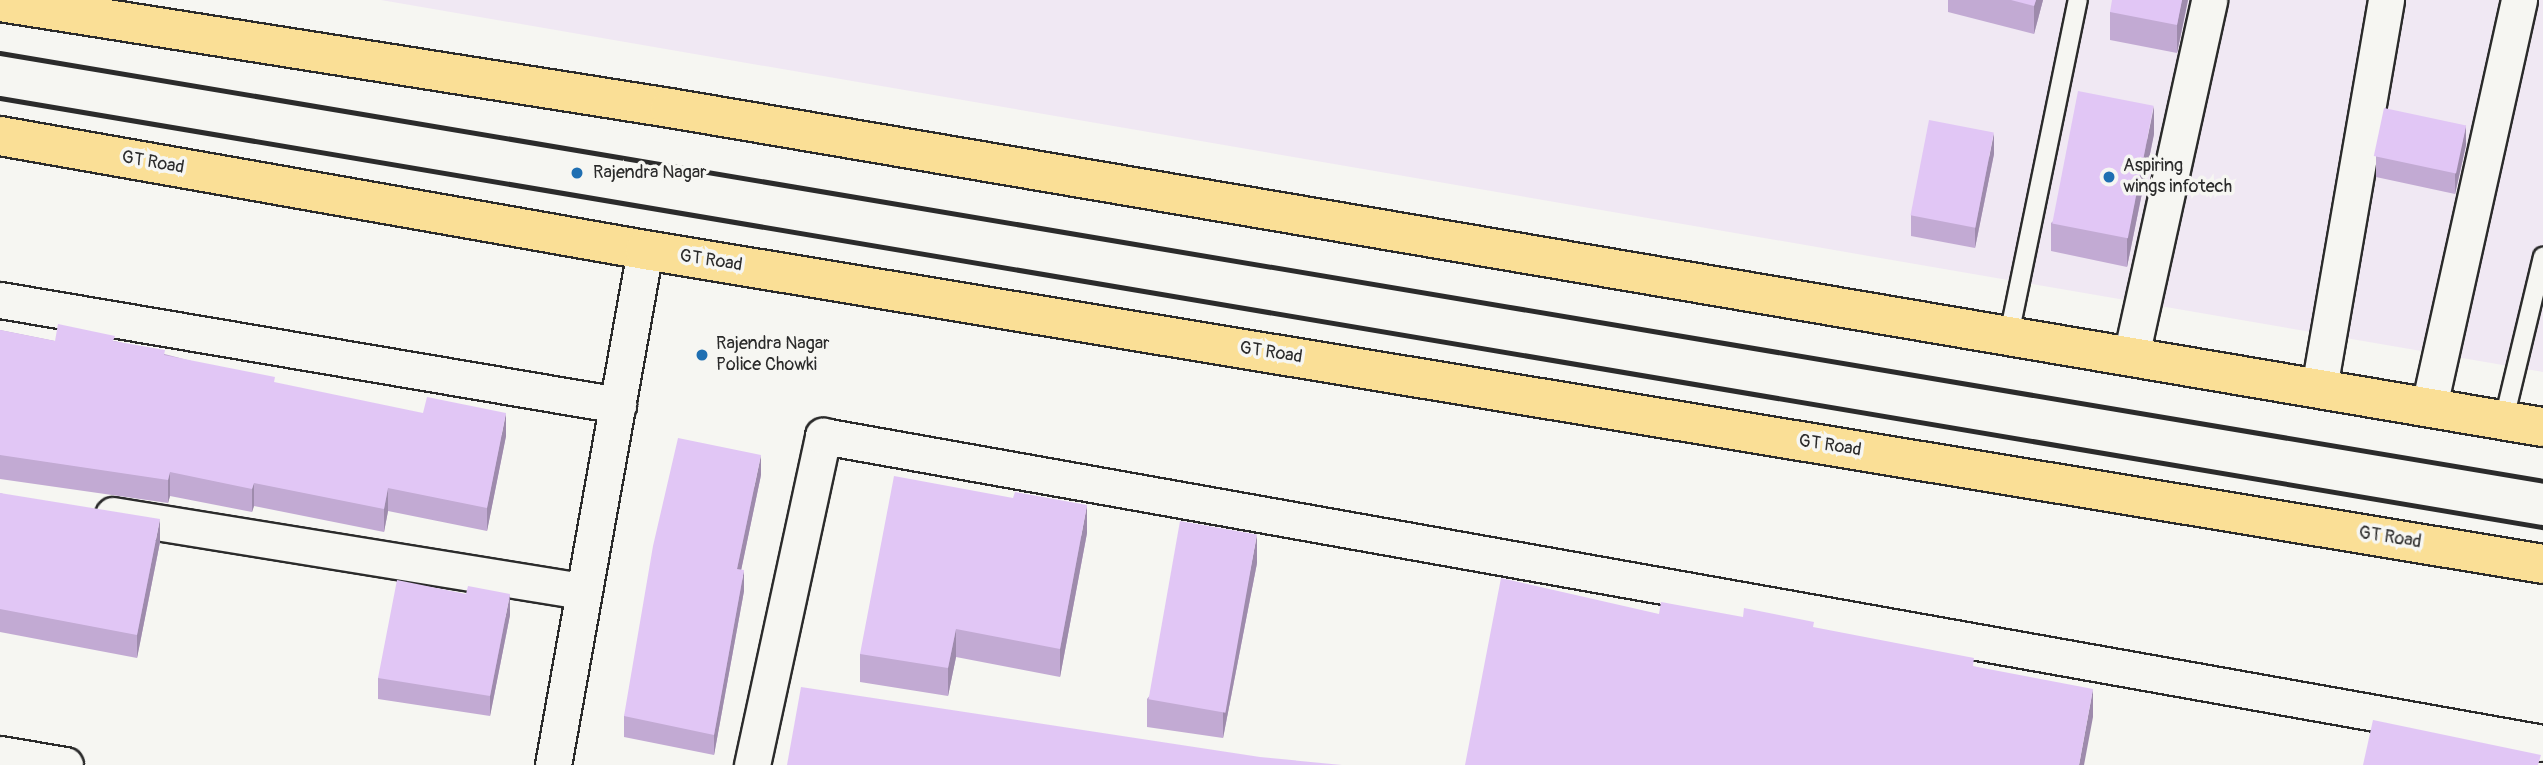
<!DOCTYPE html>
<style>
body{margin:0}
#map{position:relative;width:2543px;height:765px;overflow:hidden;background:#f6f6f2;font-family:Pangolin,sans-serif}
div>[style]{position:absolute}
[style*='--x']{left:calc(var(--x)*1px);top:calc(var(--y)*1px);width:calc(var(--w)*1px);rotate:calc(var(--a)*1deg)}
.built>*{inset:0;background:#f0e8f3}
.roads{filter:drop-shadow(2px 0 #2b2b2b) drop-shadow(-2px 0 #2b2b2b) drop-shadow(0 2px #2b2b2b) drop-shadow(0 -2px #2b2b2b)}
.lane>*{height:18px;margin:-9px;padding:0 9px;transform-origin:9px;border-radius:9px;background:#f6f6f2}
.street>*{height:35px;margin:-17.5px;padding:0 17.5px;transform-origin:17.5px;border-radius:17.5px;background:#f6f6f2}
.highway>*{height:38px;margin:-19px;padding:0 19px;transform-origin:19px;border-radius:19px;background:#fadf96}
.rail>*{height:5px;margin:-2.5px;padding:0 2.5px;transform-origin:2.5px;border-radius:2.5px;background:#2b2b2b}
.wall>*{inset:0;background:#c2aad3}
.shaded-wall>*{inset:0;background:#9e8bac}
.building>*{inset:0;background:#e1c6f5;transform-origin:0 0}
.dots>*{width:19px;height:19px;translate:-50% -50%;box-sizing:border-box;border:4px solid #f6f6f2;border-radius:50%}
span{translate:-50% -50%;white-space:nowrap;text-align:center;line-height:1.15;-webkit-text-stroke:7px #f6f6f2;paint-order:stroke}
.street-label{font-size:18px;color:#2b2b2b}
.poi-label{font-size:18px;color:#2b2b2b}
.left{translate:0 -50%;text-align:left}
</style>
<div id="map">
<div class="built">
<div style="clip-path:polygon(381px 0,2543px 0,2543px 372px)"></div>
</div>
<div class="roads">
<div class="lane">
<div style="--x:2009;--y:335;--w:342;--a:-78.4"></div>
<div style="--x:2504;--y:419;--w:167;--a:-76.5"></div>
</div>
<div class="street">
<div style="--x:0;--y:300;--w:627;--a:9.64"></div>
<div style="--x:2131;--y:356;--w:364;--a:-77.6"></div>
<div style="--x:2319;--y:388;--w:394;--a:-80.2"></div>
<div style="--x:2429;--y:406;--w:416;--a:-77.5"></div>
<div style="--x:113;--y:515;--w:476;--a:9.2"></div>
<div style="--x:0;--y:754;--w:66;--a:9.6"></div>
<div style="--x:553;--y:765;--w:523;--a:-79.87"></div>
<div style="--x:752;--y:765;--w:337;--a:-77.8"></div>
<div style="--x:823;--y:436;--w:1747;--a:10.12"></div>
</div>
<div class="highway">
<div style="--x:0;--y:2;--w:678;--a:8.99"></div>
<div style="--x:670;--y:108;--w:1900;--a:9.67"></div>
<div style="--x:0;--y:136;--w:655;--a:10.02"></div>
<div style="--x:645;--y:250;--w:1924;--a:9.39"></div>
</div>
</div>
<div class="rail">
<div style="--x:0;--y:53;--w:2579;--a:9.55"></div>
<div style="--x:0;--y:98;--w:2579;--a:9.58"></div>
</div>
<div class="wall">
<div style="clip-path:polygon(1948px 0,2043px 0,2034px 34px,1948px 12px)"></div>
<div style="clip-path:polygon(2188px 0,2177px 53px,2110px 40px,2110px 12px)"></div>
<div style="clip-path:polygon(2154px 134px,2127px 267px,2051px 251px,2051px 223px)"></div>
<div style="clip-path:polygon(2466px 145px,2455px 194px,2376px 177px,2376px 156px)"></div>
<div style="clip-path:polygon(1994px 154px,1975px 248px,1911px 236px,1911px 215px)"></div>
<div style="clip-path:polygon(0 330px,55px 341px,115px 341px,275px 383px,506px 436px,487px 531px,388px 511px,384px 532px,254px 506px,252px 512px,170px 496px,168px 503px,0 479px)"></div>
<div style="clip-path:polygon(761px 475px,741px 570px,744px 591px,714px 755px,624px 737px,624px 716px)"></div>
<div style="clip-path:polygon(0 493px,160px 542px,137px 658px,0 632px)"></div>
<div style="clip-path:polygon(1087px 533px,1060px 677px,956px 657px,948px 696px,860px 682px,860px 654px)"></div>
<div style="clip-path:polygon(1257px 563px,1223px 738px,1147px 727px,1147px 699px)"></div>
<div style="clip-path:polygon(510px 615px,490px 716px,378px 699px,378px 678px)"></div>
</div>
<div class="shaded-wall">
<div style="clip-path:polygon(2036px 0,2043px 0,2034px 34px,2034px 6px)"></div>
<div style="clip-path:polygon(2182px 0,2188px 0,2177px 53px,2177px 25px)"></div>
<div style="clip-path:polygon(2154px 106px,2154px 134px,2127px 267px,2127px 239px)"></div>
<div style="clip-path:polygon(2466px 125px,2466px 145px,2455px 194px,2455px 173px)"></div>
<div style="clip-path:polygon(1994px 133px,1994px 154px,1975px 248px,1975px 228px)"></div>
<div style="clip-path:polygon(506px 413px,506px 436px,487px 531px,487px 508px)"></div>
<div style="clip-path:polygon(761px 455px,761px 475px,737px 590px,737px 569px)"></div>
<div style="clip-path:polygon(170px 472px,170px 496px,168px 503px,168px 480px)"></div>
<div style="clip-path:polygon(254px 483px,254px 506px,252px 512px,252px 489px)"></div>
<div style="clip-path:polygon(388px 488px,388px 511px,384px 532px,384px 509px)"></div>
<div style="clip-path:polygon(1087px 505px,1087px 533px,1060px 677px,1060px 649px)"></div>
<div style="clip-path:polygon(160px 519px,160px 542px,137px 658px,137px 635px)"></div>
<div style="clip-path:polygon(1257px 535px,1257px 563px,1223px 738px,1223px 710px)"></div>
<div style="clip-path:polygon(744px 570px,744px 591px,714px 755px,714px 735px)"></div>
<div style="clip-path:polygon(510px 594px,510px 615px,490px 716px,490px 696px)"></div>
<div style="clip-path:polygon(956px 629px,956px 657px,948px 696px,948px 668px)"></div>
<div style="clip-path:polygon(2093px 689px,2093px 717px,2084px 765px,2079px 765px)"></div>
</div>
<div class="building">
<div style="clip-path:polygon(2011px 0,2036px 0,2034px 6px)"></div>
<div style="clip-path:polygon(2112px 0,2182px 0,2177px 25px,2110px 12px)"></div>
<div style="left:2078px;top:91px;width:77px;height:135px;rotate:11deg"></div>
<div style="left:2384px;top:108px;width:84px;height:49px;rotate:12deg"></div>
<div style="left:1929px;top:120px;width:66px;height:97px;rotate:11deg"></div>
<div style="clip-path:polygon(58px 324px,115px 336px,113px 341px,165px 350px,164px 355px,275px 377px,274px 382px,423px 413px,427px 397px,506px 413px,487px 508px,388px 488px,384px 509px,254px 483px,252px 489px,170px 472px,168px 480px,0 455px,0 330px,55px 341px)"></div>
<div style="clip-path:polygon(678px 438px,761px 455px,737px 569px,744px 570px,714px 735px,624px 716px,653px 546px)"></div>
<div style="clip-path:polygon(894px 476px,1013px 498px,1015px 492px,1087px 505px,1060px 649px,956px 629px,948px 668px,860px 654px)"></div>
<div style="clip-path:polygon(0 493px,160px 519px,137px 635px,0 609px)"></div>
<div style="left:1180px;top:521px;width:78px;height:181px;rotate:10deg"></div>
<div style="clip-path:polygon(1501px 578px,1659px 614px,1661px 602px,1743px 617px,1744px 608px,1814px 622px,1813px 627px,1974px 658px,1973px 666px,2093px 689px,2079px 765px,1465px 765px)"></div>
<div style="clip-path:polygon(397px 580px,466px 594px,468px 586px,510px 594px,490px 696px,378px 678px)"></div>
<div style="clip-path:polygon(801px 687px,1260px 757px,1342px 765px,787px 765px)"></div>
<div style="clip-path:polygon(2373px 720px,2541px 755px,2538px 765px,2363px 765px)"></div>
</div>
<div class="dots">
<div style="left:577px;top:173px;background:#1f6fb2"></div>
<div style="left:2109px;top:177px;background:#1f6fb2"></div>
<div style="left:702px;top:355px;background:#1f6fb2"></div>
</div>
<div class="street-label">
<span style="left:153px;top:163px;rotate:10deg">GT Road</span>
<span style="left:711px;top:261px;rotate:9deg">GT Road</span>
<span style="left:1271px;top:353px;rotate:9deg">GT Road</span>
<span style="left:1830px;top:446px;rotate:9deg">GT Road</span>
<span style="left:2390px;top:538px;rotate:9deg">GT Road</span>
</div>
<div class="poi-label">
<span class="left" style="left:2123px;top:177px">Aspiring<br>wings infotech</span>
<span class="left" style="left:593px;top:173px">Rajendra Nagar</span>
<span class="left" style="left:716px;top:355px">Rajendra Nagar<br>Police Chowki</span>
</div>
</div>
